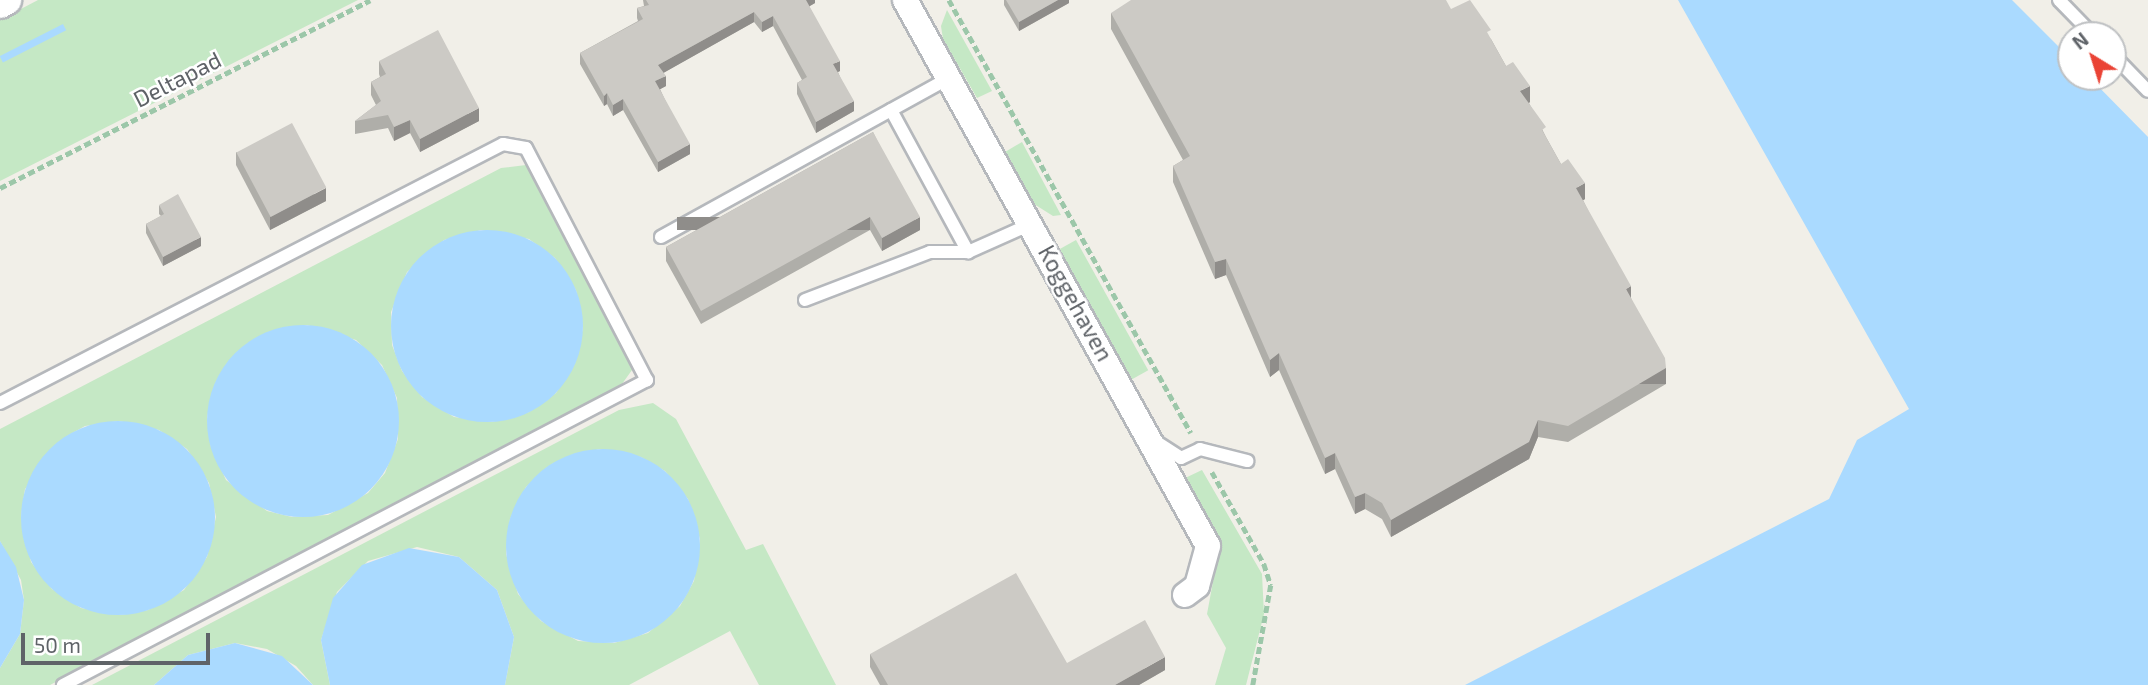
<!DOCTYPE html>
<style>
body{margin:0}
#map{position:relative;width:2148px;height:685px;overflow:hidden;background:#f1efe8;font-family:"Exo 2",sans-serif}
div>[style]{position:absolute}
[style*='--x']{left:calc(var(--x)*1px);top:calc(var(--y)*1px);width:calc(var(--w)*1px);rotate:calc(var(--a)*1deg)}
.green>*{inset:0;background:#c5e8c5;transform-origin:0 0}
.water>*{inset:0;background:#aadaff;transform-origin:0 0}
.round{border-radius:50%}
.path>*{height:4.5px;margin-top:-2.25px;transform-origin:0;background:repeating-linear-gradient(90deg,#9cc7a9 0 7px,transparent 0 10.5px)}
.roads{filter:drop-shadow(2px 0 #b5b8bc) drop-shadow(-2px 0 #b5b8bc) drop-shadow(0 2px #b5b8bc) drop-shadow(0 -2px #b5b8bc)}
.service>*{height:12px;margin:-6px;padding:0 6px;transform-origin:6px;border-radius:6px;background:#fff}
.minor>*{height:24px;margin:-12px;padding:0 12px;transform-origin:12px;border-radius:12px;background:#fff}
.tertiary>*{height:30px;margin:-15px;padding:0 15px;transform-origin:15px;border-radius:15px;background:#fff}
.wall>*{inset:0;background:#afaea9}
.shaded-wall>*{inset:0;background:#8f8d8a;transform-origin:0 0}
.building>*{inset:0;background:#cccac5;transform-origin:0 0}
span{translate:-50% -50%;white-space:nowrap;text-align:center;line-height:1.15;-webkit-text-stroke:5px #fff;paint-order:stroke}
.street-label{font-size:23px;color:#5f6368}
.north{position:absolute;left:2057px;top:21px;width:70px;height:70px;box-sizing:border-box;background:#fff;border:2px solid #bfc1c3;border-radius:50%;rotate:322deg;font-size:19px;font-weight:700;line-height:28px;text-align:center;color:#5f6368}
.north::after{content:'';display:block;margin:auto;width:24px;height:32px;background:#ea4335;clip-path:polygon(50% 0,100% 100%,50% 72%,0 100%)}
.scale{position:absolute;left:21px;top:633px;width:189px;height:32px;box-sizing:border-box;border:4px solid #5f6368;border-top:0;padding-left:9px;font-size:21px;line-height:24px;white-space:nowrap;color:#5f6368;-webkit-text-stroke:5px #fff;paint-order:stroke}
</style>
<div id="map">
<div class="green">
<div style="clip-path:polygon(38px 0,358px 0,0 181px,0 20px)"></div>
<div style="clip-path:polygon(947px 10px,992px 91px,977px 98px,943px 39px,941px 26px)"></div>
<div style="clip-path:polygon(1022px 142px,1061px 215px,1053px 216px,1034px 204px,1005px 152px)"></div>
<div style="clip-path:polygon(evenodd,526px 165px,637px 363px,622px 384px,50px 685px,0 685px,0 668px,20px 634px,24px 600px,21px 580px,0 541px,0 429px,501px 168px,526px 165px,481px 230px,529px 239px,555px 258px,576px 290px,583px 328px,574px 365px,556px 393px,529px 412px,492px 422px,454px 417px,422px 397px,402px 371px,392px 345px,391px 312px,407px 272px,444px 240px,481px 230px,526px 165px,307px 325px,356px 340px,382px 365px,397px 398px,398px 439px,385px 473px,368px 493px,328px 515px,292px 517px,267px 511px,226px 480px,211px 447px,207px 417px,216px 382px,237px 352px,272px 331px,307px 325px,526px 165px,119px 421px,159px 430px,187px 449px,209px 483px,216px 517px,207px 557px,184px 590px,148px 610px,121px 615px,81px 608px,52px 589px,31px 562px,21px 516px,25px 489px,67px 436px,85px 426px,119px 421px)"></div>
<div style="left:1076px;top:240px;width:149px;height:19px;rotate:61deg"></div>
<div style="clip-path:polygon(evenodd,653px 403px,676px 419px,746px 550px,763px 544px,836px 685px,759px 685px,730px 631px,629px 685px,505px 685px,514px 637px,497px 590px,459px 557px,417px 547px,368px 561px,337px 592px,321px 640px,330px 685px,313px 685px,296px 666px,267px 649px,235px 643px,188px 655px,154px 685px,92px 685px,619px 410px,653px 403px,599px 449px,641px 457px,665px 471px,688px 499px,700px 539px,694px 581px,680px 606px,648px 633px,614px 643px,578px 641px,541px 621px,518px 594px,506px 554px,510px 519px,526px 487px,552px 464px,599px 449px)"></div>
<div style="clip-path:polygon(1202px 470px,1262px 574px,1264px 614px,1246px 685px,1215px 685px,1226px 648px,1207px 614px,1220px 544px,1183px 479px)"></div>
</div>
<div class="water">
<div style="clip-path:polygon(1678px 0,2012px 0,2071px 59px,2071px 77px,2089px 77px,2148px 137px,2148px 685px,1465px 685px,1829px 499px,1857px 440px,1909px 409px)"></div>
<div style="left:63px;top:24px;width:7px;height:71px;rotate:63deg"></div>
<div class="round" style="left:391px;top:230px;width:192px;height:192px"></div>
<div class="round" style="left:207px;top:325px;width:192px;height:192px"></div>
<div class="round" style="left:21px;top:421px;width:194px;height:194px"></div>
<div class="round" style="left:506px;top:449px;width:194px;height:194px"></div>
<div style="clip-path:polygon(0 541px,16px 567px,24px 600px,20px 634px,0 668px)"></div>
<div style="clip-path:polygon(409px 548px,459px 557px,497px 590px,514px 637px,505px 685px,330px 685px,321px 640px,333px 598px,362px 565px)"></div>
<div style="clip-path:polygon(235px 643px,282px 656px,313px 685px,154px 685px,188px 655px)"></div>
</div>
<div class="path">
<div style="--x:949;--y:0;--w:496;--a:60.8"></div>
<div style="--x:0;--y:188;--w:415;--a:-26.9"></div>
<div style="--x:1212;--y:472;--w:106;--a:60.5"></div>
<div style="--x:1264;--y:564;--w:22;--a:72"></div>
<div style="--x:1271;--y:585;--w:102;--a:100.2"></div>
</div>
<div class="roads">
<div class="service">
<div style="--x:2059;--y:0;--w:49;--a:45.8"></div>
<div style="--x:2113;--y:55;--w:50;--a:45.8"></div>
<div style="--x:891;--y:110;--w:162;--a:61.5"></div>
<div style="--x:661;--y:237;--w:329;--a:-28.9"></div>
<div style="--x:805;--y:300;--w:134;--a:-21"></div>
<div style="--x:930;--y:252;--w:38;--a:0"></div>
<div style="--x:968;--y:252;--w:69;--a:-24"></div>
<div style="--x:0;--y:403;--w:566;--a:-27.24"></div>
<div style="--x:503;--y:144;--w:23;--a:10"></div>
<div style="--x:526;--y:148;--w:262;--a:62.5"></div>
<div style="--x:647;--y:380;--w:659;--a:152.42"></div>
<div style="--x:1155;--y:441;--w:31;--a:33"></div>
<div style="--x:1181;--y:458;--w:21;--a:-25"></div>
<div style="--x:1200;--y:449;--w:49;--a:14.3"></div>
</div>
<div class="minor">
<div style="--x:905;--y:0;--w:624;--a:60.97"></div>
<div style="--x:1208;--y:546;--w:41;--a:105.4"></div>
<div style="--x:1197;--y:586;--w:15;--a:143"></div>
</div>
<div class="tertiary">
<div style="--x:0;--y:3;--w:7;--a:-27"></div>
</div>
</div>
<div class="wall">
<div style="clip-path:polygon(643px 0,815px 0,815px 3px,809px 6px,840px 71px,838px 72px,854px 111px,816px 133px,797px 94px,797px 83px,802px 80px,773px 26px,762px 32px,754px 22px,663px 73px,666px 86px,660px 89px,690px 154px,658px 172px,623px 110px,613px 116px,607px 104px,604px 106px,580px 64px,580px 53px,638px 21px,637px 18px,637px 8px,644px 6px)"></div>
<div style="clip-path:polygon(1004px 0,1069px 0,1069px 3px,1019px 31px,1004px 5px)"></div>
<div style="clip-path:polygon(1451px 9px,1491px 39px,1506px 66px,1530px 102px,1529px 103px,1546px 137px,1561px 164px,1585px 199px,1583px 200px,1631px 298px,1666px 384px,1568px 442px,1538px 437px,1529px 459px,1391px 537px,1382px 519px,1365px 509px,1355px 514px,1335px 469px,1325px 474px,1279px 370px,1270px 377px,1226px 275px,1215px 279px,1173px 182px,1173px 166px,1183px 160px,1111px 29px,1111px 13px)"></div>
<div style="clip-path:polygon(379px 61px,479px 121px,420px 152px,410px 133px,394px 141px,388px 128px,355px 134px,355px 121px,376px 105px,371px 95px,371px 82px,380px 77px,379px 74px)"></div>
<div style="clip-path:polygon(873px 132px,920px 230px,882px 251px,870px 230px,701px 324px,666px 261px,666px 247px)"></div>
<div style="clip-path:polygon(236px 152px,326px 201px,270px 230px,236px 165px)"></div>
<div style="clip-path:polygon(159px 205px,201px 246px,163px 266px,146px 233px,146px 224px,161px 216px,159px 214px)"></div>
<div style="clip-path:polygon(870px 654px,1067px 663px,1165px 670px,1139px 685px,880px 685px,870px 667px)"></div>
</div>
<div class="shaded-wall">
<div style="clip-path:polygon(805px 0,815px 0,815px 3px,805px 9px)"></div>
<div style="clip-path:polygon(1058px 0,1069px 0,1069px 3px,1019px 31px,1019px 22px)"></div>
<div style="clip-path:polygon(754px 12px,754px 22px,658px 76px,658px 65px)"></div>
<div style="clip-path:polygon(773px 16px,773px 26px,762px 32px,762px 22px)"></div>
<div style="clip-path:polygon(840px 61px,840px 71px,833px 74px,833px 64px)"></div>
<div style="clip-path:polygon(666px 76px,666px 86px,655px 92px,655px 81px)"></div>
<div style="clip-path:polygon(1530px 86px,1530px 102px,1520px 108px,1520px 91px)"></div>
<div style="clip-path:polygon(607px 93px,607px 104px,604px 106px,604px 96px)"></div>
<div style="clip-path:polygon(623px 99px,623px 110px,613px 116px,613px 105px)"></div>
<div style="clip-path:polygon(854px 101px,854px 111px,816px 133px,816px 122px)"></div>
<div style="clip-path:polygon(479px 108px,479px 121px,420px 152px,420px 139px)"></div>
<div style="clip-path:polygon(410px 120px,410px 133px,394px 141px,394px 127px)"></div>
<div style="clip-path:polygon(690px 144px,690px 154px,658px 172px,658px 162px)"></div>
<div style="clip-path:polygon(1585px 183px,1585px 199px,1576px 205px,1576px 188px)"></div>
<div style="clip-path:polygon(326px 188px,326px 201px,270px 230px,270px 217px)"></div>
<div style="left:870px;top:217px;width:13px;height:193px;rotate:90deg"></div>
<div style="clip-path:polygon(920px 217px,920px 230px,882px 251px,882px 238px)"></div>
<div style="clip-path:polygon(201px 237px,201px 246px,163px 266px,163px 257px)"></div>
<div style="clip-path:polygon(1226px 259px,1226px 275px,1215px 279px,1215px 262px)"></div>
<div style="clip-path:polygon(1631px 286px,1631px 302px,1626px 289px)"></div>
<div style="clip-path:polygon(1279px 353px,1279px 370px,1270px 377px,1270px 360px)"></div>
<div style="left:1666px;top:368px;width:16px;height:114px;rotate:90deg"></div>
<div style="clip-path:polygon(1538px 420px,1538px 437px,1529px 459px,1391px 537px,1391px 520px)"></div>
<div style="clip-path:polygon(1335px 453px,1335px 469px,1325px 474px,1325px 458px)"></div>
<div style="clip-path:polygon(1365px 493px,1365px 509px,1355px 514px,1355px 497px)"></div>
<div style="clip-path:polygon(1165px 657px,1165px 670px,1139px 685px,1115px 685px)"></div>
</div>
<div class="building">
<div style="clip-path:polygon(646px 0,806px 0,840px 61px,833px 64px,854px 101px,816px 122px,797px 83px,807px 77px,773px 16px,762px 22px,754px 12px,658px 65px,666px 76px,655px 81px,690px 144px,658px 162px,623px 99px,613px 105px,607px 93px,604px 96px,580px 53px,643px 19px,637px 8px,649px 5px)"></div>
<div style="clip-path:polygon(1006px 0,1058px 0,1019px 22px)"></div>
<div style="clip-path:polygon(1131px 0,1446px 0,1451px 9px,1470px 0,1491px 30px,1487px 32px,1506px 66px,1513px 62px,1530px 86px,1520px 91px,1546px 127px,1542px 130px,1561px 164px,1568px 159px,1585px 183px,1576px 188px,1631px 286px,1626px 289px,1665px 358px,1666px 368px,1568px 426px,1538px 420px,1529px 442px,1391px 520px,1382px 503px,1365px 493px,1355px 497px,1335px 453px,1325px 458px,1279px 353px,1270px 360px,1226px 259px,1215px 262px,1173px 166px,1190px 156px,1111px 13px)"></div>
<div style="clip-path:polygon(438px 30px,479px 108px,420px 139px,410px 120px,394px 127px,388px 115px,355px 121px,381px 101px,371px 82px,386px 74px,379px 61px)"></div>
<div style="left:292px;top:123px;width:73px;height:63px;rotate:62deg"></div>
<div style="clip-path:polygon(873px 132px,920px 217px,882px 238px,870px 217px,701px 311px,666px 247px)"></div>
<div style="clip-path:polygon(178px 194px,201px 237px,163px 257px,146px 224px,164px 214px,159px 205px)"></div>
<div style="clip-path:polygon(1016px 573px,1067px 663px,1145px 620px,1165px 657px,1115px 685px,888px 685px,870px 654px)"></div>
</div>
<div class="street-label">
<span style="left:177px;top:79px;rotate:-27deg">Deltapad</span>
<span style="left:1076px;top:303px;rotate:61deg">Koggehaven</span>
</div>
<div class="north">N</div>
<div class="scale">50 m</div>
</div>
